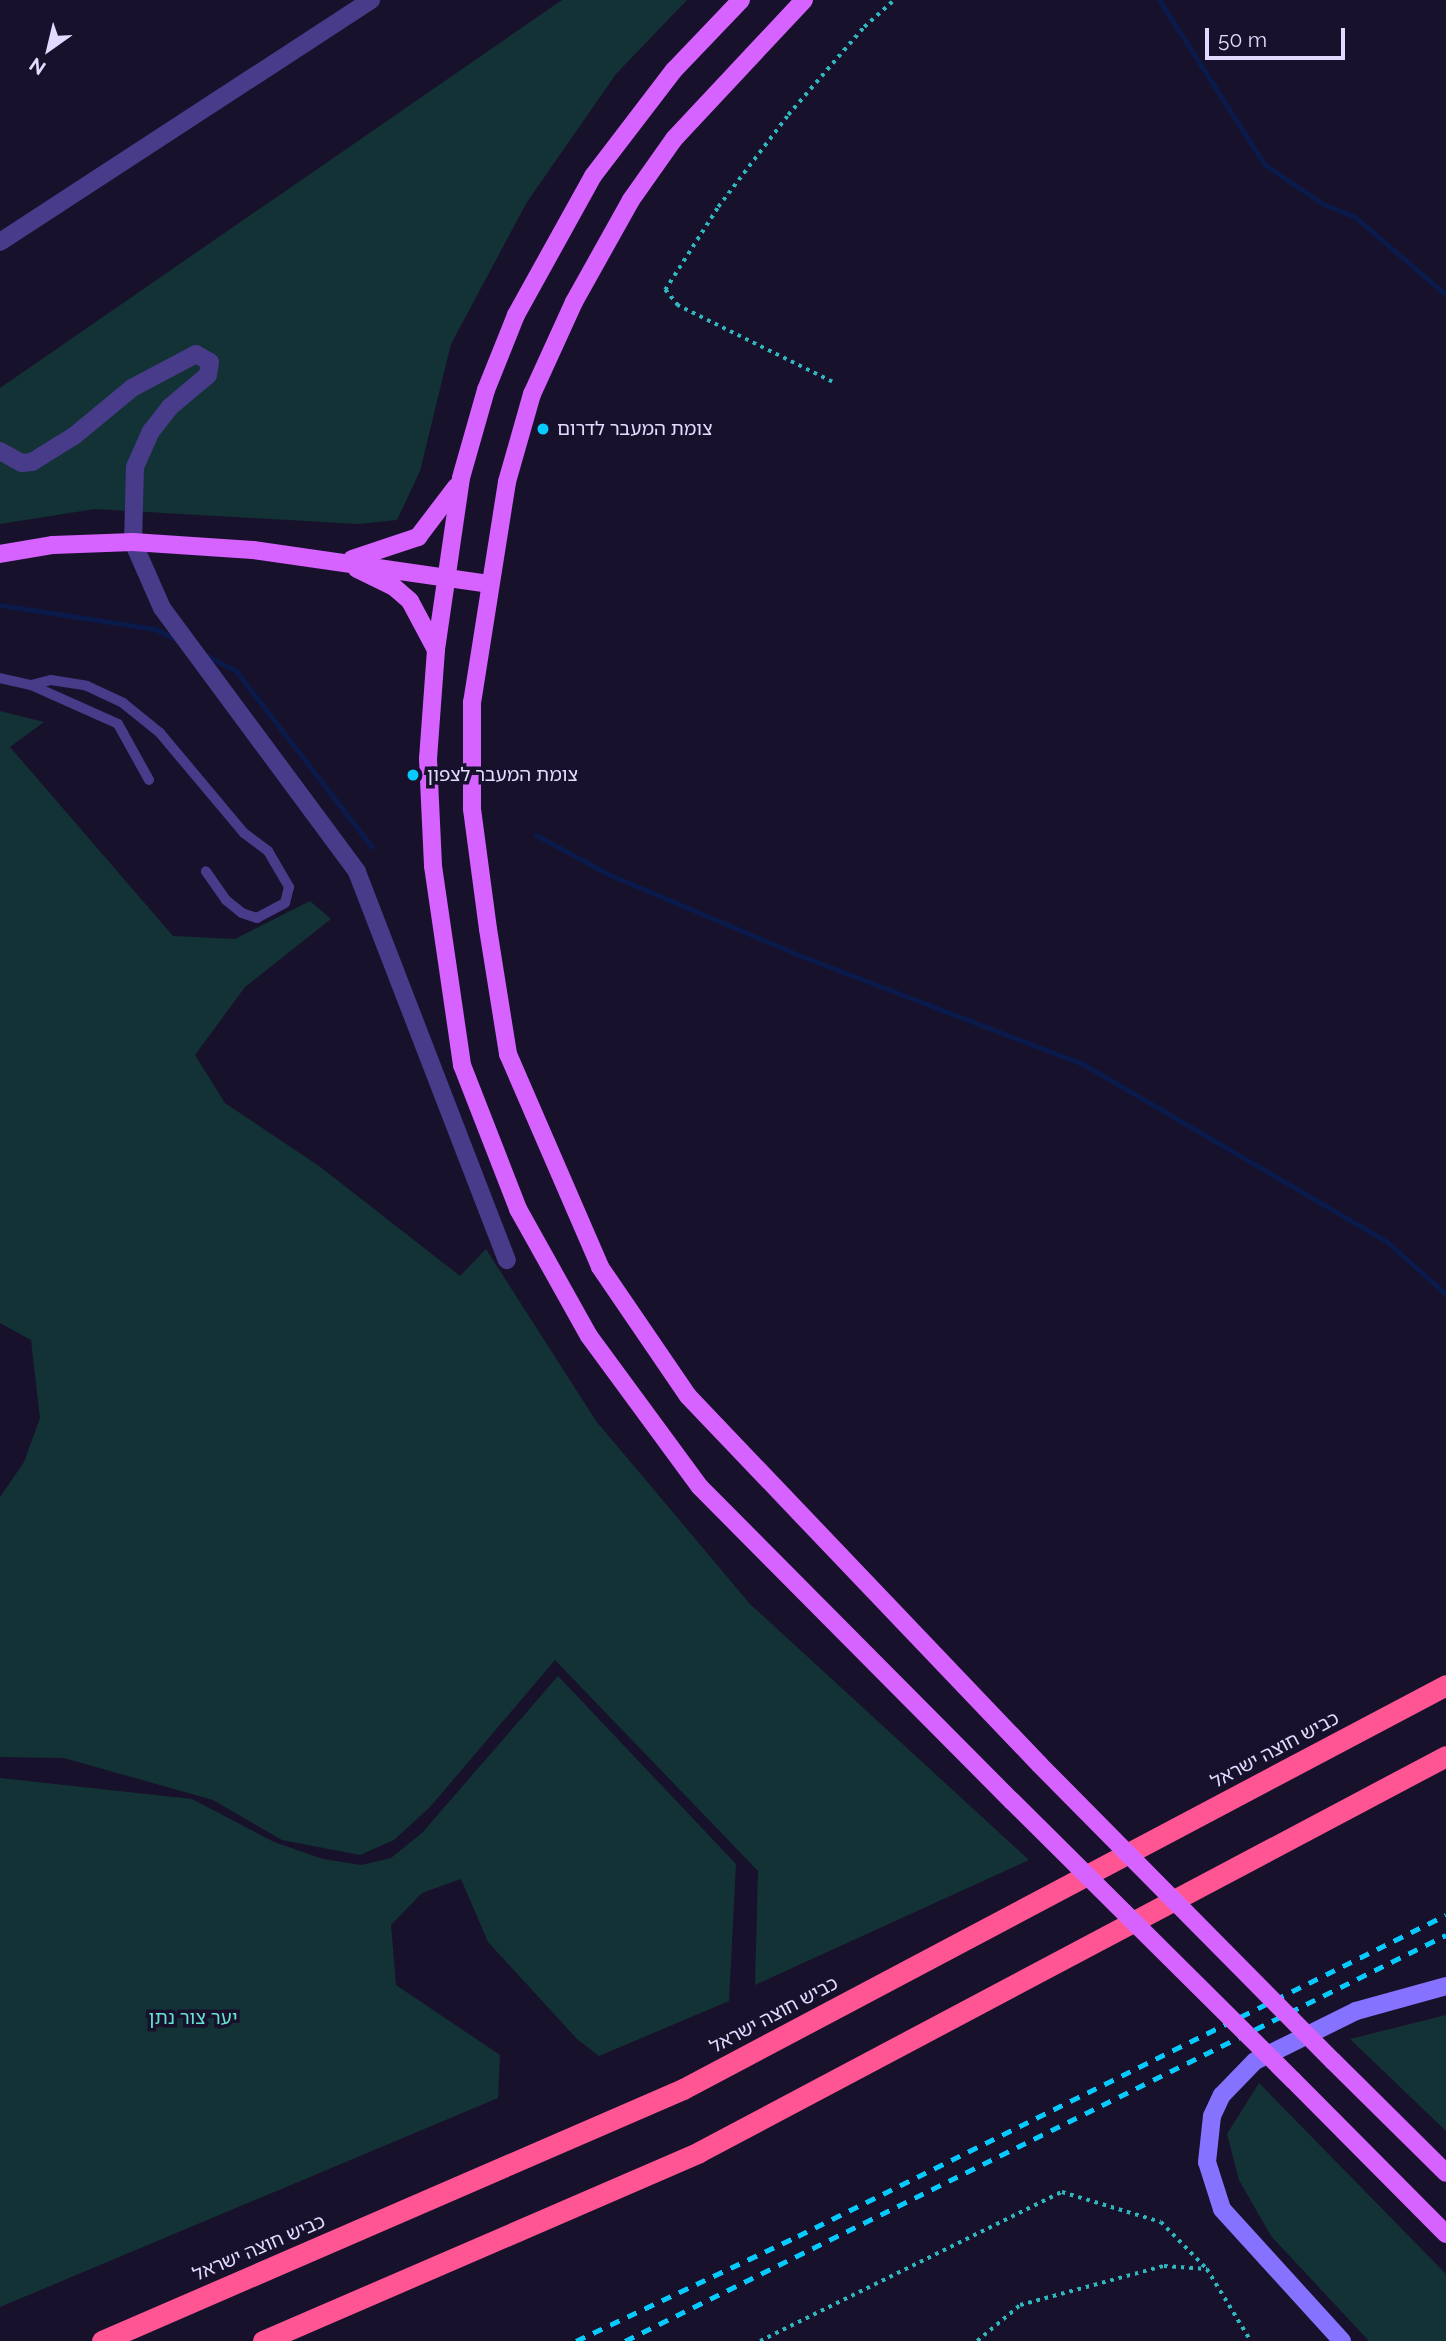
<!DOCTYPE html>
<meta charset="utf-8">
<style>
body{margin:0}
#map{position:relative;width:1446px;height:2341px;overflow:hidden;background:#18112b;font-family:Raleway,"Noto Sans Hebrew",sans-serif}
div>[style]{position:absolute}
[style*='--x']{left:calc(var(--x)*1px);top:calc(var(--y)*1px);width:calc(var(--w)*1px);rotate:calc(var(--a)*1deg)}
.green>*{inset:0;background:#133235}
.stream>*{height:5px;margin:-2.5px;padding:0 2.5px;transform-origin:2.5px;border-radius:2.5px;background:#0a1a4a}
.path>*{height:3.5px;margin-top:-1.75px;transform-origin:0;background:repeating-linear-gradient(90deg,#2fb7bf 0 3.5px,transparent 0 8.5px)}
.lane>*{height:10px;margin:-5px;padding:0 5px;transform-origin:5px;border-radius:5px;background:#473b8a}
.street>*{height:18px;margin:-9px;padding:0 9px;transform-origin:9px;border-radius:9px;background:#473b8a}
.secondary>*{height:18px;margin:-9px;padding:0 9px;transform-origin:9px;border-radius:9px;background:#8572ff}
.primary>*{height:18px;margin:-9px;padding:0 9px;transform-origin:9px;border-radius:9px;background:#d662ff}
.highway>*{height:21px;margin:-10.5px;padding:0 10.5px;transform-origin:10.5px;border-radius:10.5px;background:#ff5693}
.rail>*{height:5px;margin-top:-2.5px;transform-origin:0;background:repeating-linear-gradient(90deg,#07caff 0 10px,transparent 0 19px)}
.primary-bridge>*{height:18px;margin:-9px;padding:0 9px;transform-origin:9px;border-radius:9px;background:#d662ff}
.dots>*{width:19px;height:19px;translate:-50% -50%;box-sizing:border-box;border:4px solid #18112b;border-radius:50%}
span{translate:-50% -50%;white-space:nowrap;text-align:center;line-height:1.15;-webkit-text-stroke:7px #18112b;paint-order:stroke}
.poi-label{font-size:19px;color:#e3dbff}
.left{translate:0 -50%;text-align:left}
.street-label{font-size:19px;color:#e3dbff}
.park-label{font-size:19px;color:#63e2d1}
.north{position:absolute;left:14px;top:14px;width:70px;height:70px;-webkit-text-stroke:5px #18112b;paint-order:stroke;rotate:214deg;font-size:19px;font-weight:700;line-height:28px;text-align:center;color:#e3dbff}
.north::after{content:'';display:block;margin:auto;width:24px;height:32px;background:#e3dbff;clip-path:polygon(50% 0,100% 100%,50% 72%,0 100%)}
.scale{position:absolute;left:1205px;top:28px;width:140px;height:32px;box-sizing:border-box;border:4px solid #e3dbff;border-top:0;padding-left:9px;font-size:21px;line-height:24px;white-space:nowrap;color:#e3dbff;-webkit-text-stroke:5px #18112b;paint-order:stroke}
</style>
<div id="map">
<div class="green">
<div style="clip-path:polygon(562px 0,687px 0,616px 74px,527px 202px,451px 344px,420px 471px,397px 520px,359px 524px,95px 509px,0 524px,0 388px)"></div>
<div style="clip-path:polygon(0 711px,44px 722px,10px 747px,173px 936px,235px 939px,310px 901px,331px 919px,245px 987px,195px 1055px,225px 1103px,319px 1166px,460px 1276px,486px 1249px,596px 1421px,750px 1604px,1029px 1860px,755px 1985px,758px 1871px,555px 1660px,430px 1807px,394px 1840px,360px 1855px,282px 1840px,213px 1800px,64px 1758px,0 1757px,0 1497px,24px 1462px,40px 1418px,31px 1340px,0 1323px)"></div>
<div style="clip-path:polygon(558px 1676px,736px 1864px,729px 2001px,599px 2056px,577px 2039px,488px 1942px,461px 1879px,422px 1893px,391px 1925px,396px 1985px,500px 2055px,498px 2098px,0 2307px,0 1778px,192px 1799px,274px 1842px,323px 1859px,361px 1865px,391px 1858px,422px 1833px)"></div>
<div style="clip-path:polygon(1446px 2015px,1446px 2131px,1350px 2039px)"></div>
<div style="clip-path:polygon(1259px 2083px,1446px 2274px,1446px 2341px,1369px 2341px,1271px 2236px,1239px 2180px,1227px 2134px)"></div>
</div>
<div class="stream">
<div style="--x:1159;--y:0;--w:196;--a:57.3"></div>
<div style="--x:1265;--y:165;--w:70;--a:33.9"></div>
<div style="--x:1323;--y:204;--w:35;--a:22"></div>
<div style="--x:1355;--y:217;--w:120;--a:40.6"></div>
<div style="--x:0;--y:605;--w:157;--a:8.8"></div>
<div style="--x:155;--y:629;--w:25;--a:26"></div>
<div style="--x:205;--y:655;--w:35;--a:27"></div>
<div style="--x:236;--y:671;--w:222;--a:52.3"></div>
<div style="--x:536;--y:835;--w:82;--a:28.4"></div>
<div style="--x:608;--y:874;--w:213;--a:23"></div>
<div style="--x:804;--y:957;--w:299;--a:21"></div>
<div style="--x:1083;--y:1064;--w:351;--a:30.3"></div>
<div style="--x:1386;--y:1241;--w:80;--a:41.5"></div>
</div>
<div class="path">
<div style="--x:832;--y:382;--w:172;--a:-153.7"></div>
<div style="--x:678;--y:306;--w:21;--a:-129"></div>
<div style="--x:665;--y:290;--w:98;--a:-57.4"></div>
<div style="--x:718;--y:207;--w:116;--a:-52.7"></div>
<div style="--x:788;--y:115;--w:116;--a:-49.2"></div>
<div style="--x:864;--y:27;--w:40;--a:-42"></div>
<div style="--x:760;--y:2341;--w:337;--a:-26.3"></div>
<div style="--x:1062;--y:2192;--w:103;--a:16.9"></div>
<div style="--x:1161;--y:2222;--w:66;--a:45.6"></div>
<div style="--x:977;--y:2341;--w:56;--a:-39.9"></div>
<div style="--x:1020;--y:2305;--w:149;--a:-15.2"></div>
<div style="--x:1164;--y:2266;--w:43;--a:4"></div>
<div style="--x:1207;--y:2269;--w:84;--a:58.6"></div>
</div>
<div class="lane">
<div style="--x:0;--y:678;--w:32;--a:13"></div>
<div style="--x:31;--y:685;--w:95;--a:24.1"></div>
<div style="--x:118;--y:724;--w:64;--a:61"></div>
<div style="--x:31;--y:685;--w:21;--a:-14"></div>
<div style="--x:51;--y:680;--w:36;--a:9"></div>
<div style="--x:87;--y:686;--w:40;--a:25"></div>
<div style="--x:123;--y:703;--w:48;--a:39"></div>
<div style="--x:160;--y:733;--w:131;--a:50"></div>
<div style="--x:244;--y:833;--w:30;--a:37"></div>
<div style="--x:268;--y:851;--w:42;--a:59.7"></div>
<div style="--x:289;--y:887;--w:16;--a:104"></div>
<div style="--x:285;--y:903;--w:32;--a:152"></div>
<div style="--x:257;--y:918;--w:16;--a:-162"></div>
<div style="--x:242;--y:913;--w:21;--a:-141"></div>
<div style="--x:226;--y:900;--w:35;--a:-125"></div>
</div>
<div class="street">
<div style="--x:0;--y:242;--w:443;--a:-33.1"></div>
<div style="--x:0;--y:451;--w:25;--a:29"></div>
<div style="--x:22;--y:463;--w:10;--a:-6"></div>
<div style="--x:32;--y:462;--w:49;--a:-31.8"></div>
<div style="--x:74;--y:436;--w:75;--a:-39.6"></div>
<div style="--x:132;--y:388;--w:72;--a:-28"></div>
<div style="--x:196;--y:354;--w:16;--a:30"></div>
<div style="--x:210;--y:362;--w:13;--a:99"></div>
<div style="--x:208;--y:375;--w:50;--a:139.9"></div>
<div style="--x:170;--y:407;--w:31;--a:128"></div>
<div style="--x:151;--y:431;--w:39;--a:114"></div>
<div style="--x:135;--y:467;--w:75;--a:91.5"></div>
<div style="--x:133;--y:542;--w:72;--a:66.3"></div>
<div style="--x:162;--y:608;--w:328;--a:53.5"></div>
<div style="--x:357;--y:872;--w:416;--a:68.9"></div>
</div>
<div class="secondary">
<div style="--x:1342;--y:2341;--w:178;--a:-132.3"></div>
<div style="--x:1222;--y:2209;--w:49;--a:-107.7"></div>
<div style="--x:1207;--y:2162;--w:46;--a:-83.8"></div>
<div style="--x:1212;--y:2116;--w:23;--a:-65"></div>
<div style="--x:1222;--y:2095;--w:47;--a:-45.9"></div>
<div style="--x:1255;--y:2061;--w:113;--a:-26.3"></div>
<div style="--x:1356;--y:2011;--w:93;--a:-15.5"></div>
</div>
<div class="primary">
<div style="--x:741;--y:0;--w:97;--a:133.7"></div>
<div style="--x:674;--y:70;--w:133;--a:127.4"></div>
<div style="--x:593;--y:176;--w:159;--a:119"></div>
<div style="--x:516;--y:315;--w:81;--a:111.8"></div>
<div style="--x:486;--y:390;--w:91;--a:105.9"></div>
<div style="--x:461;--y:478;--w:174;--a:98.3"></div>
<div style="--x:436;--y:650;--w:109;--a:94.2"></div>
<div style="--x:428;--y:759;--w:107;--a:87.3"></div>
<div style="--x:433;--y:866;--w:201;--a:81.7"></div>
<div style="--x:462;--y:1065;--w:155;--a:68.7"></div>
<div style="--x:518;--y:1209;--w:145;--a:60.8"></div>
<div style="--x:589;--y:1336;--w:187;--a:53.7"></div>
<div style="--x:700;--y:1487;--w:443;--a:45.2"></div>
<div style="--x:804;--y:0;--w:190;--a:133.1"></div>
<div style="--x:674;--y:139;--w:75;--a:125.2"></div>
<div style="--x:631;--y:200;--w:117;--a:119.2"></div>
<div style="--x:574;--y:302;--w:101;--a:114.5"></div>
<div style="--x:532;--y:394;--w:91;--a:105.9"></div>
<div style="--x:507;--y:482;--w:223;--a:99"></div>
<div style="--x:472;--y:702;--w:107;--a:90"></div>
<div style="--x:472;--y:809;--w:121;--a:82.4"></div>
<div style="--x:488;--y:929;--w:127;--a:80.9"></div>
<div style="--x:508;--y:1054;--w:232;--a:66.6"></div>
<div style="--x:600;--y:1267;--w:156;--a:55.7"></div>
<div style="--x:688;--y:1396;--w:509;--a:46.35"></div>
<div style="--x:0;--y:554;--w:54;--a:-9.6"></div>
<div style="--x:53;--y:545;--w:80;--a:-2.1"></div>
<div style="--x:133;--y:542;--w:120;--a:3.8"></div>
<div style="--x:253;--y:550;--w:238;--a:8.2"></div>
<div style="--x:352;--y:559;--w:70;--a:-18.4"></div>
<div style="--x:418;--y:537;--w:63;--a:-52.8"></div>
<div style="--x:357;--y:569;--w:41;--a:25.9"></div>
<div style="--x:394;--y:587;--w:21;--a:41"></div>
<div style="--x:410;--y:601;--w:53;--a:62"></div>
<div style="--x:1333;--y:2061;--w:159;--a:44.7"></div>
<div style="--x:1293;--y:2080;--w:217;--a:45.2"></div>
</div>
<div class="highway">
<div style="--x:102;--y:2341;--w:633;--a:-23.45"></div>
<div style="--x:683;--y:2089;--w:863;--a:-27.9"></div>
<div style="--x:263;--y:2341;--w:475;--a:-23.4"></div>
<div style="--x:699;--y:2152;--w:845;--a:-27.93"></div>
</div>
<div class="rail">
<div style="--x:576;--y:2341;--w:246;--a:-25.3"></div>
<div style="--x:798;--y:2236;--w:723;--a:-26.35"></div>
<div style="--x:625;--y:2341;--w:916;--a:-26.31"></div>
</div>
<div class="primary-bridge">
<div style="--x:1039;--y:1764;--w:418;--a:45.3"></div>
<div style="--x:1012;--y:1801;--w:396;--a:44.8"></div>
</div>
<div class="dots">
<div style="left:543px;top:429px;background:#07caff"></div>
<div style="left:413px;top:775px;background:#07caff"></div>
</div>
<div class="poi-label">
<span class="left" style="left:557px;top:429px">צומת המעבר לדרום</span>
<span class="left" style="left:427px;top:775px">צומת המעבר לצפון</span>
</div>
<div class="street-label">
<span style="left:1275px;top:1750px;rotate:-28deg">כביש חוצה ישראל</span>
<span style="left:774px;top:2015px;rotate:-28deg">כביש חוצה ישראל</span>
<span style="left:259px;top:2248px;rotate:-23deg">כביש חוצה ישראל</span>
</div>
<div class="park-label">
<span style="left:193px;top:2018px">יער צור נתן</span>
</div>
<div class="north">N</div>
<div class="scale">50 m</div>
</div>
